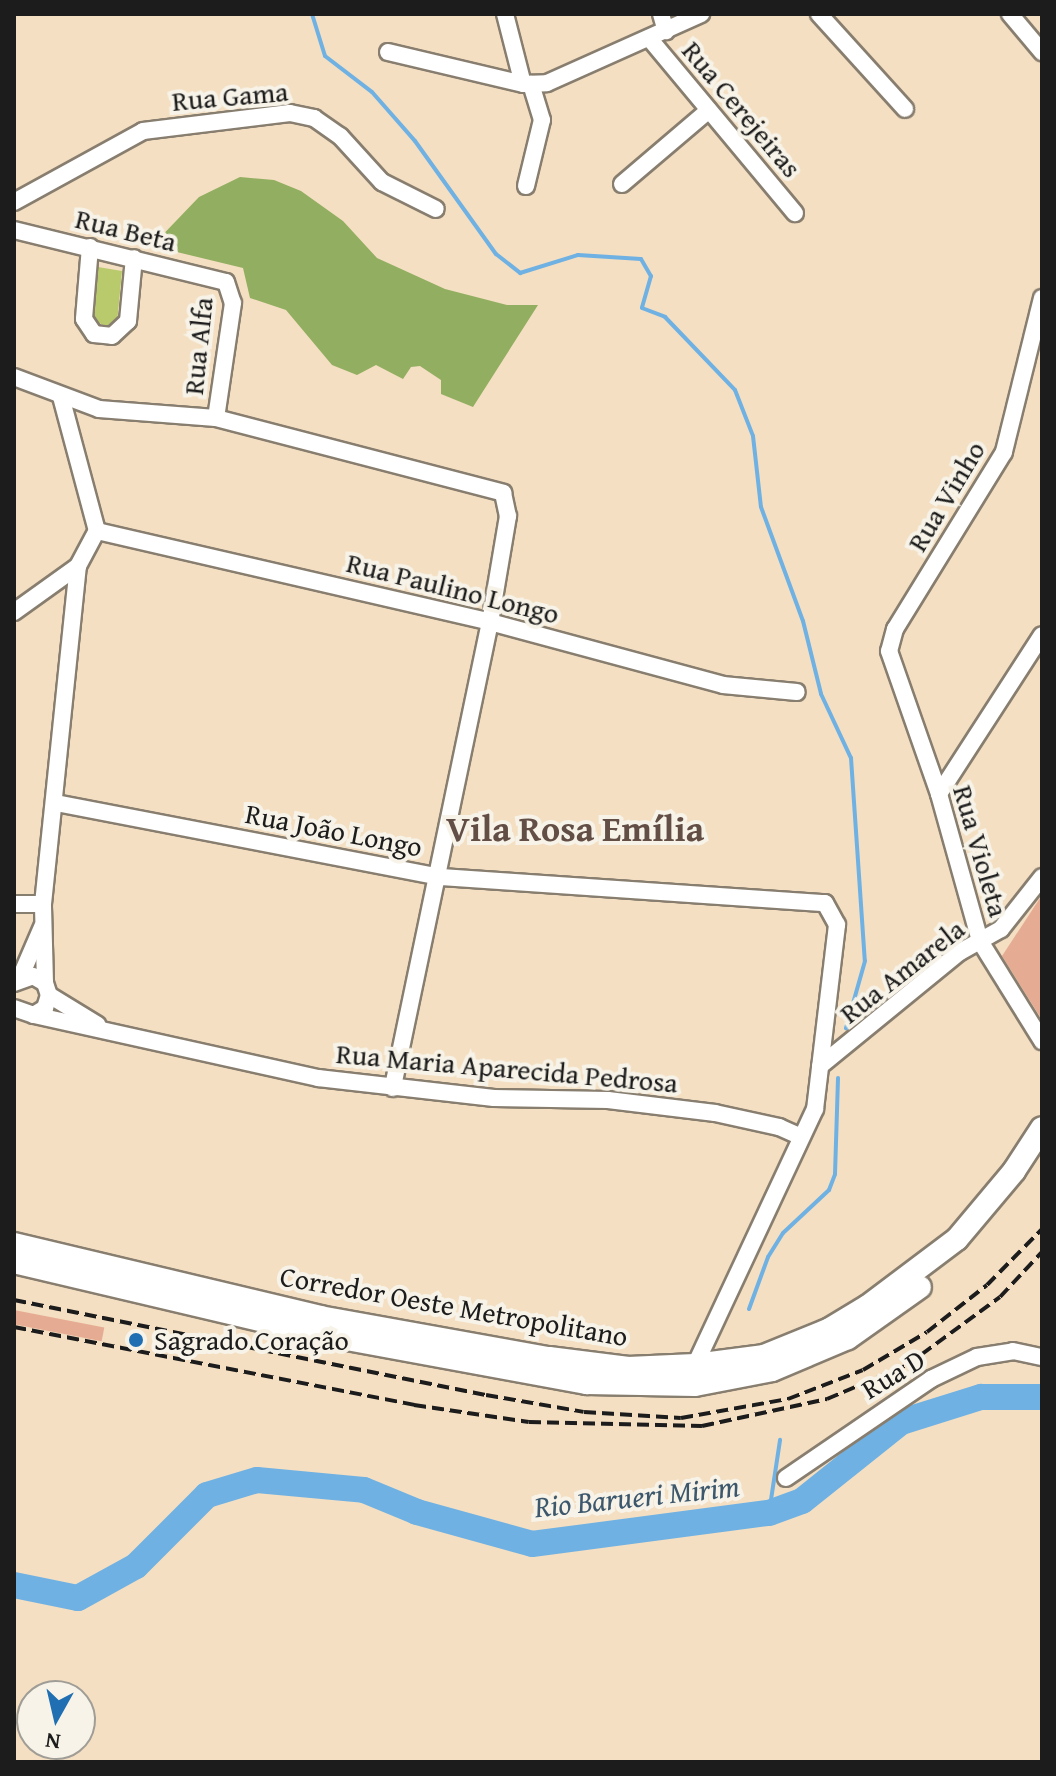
<!DOCTYPE html>
<meta charset="utf-8">
<style>
body{margin:0}
#map{position:relative;width:1056px;height:1776px;overflow:hidden;background:#f4dfc2;font-family:"Gentium Book Plus",serif}
div>[style]{position:absolute}
[style*='--x']{left:calc(var(--x)*1px);top:calc(var(--y)*1px);width:calc(var(--w)*1px);rotate:calc(var(--a)*1deg)}
.green>*{inset:0;background:#b9ca6c}
.forest>*{inset:0;background:#92ae60}
.stream>*{height:4px;margin:-2px;padding:0 2px;transform-origin:2px;border-radius:2px;background:#6fb1e3}
.river>*{height:26px;margin:-13px;padding:0 13px;transform-origin:13px;border-radius:13px;background:#6fb1e3}
.building>*{inset:0;background:#e6ac93;transform-origin:0 0}
.roads{filter:drop-shadow(2px 0 #887e6f) drop-shadow(-2px 0 #887e6f) drop-shadow(0 2px #887e6f) drop-shadow(0 -2px #887e6f)}
.minor>*{height:16px;margin:-8px;padding:0 8px;transform-origin:8px;border-radius:8px;background:#fff}
.major>*{height:22px;margin:-11px;padding:0 11px;transform-origin:11px;border-radius:11px;background:#fff}
.rail>*{height:4px;margin-top:-2px;transform-origin:0;background:repeating-linear-gradient(90deg,#1c1c1c 0 12px,transparent 0 18px)}
.dots>*{width:22px;height:22px;translate:-50% -50%;box-sizing:border-box;border:4px solid #f7f3e8;border-radius:50%}
span{translate:-50% -50%;white-space:nowrap;text-align:center;line-height:1.15;-webkit-text-stroke:8px #f7f3e8;paint-order:stroke}
.street-label{font-size:28px;color:#1c1c1c}
.poi-label{font-size:28px;color:#1c1c1c}
.left{translate:0 -50%;text-align:left}
.water-label{font-size:30px;color:#3d586c;font-style:italic}
.district-label{font-size:36px;color:#634e46;font-weight:700}
.frame{position:absolute;inset:0;border:16px solid #1c1c1c;pointer-events:none}
.north{position:absolute;left:16px;top:1680px;width:80px;height:80px;box-sizing:border-box;background:#f7f3e8;border:2px solid #9f9d96;border-radius:50%;rotate:188deg;font-size:22px;font-weight:700;line-height:32px;text-align:center;color:#1c1c1c}
.north::after{content:'';display:block;margin:auto;width:28px;height:36px;background:#1f6fb2;clip-path:polygon(50% 0,100% 100%,50% 72%,0 100%)}
</style>
<div id="map">
<div class="green">
<div style="clip-path:polygon(98px 267px,122px 271px,117px 323px,106px 327px,93px 319px)"></div>
</div>
<div class="forest">
<div style="clip-path:polygon(240px 177px,274px 180px,301px 191px,343px 221px,377px 258px,445px 289px,507px 305px,538px 305px,473px 407px,441px 394px,441px 380px,420px 366px,411px 367px,403px 379px,376px 365px,357px 375px,332px 365px,286px 310px,250px 298px,243px 268px,152px 246px,199px 197px)"></div>
</div>
<div class="stream">
<div style="--x:312;--y:14;--w:44;--a:72.8"></div>
<div style="--x:325;--y:56;--w:59;--a:37.5"></div>
<div style="--x:372;--y:92;--w:65;--a:48.7"></div>
<div style="--x:415;--y:141;--w:139;--a:54.4"></div>
<div style="--x:496;--y:254;--w:31;--a:38"></div>
<div style="--x:520;--y:273;--w:61;--a:-17.2"></div>
<div style="--x:578;--y:255;--w:63;--a:3.6"></div>
<div style="--x:641;--y:259;--w:20;--a:60"></div>
<div style="--x:651;--y:276;--w:33;--a:106"></div>
<div style="--x:642;--y:308;--w:25;--a:21"></div>
<div style="--x:665;--y:317;--w:101;--a:46.2"></div>
<div style="--x:735;--y:390;--w:49;--a:68.6"></div>
<div style="--x:753;--y:436;--w:71;--a:83.6"></div>
<div style="--x:761;--y:507;--w:121;--a:69.8"></div>
<div style="--x:803;--y:621;--w:75;--a:76.1"></div>
<div style="--x:821;--y:694;--w:71;--a:64.9"></div>
<div style="--x:851;--y:758;--w:203;--a:86.1"></div>
<div style="--x:865;--y:961;--w:70;--a:105.8"></div>
<div style="--x:749;--y:1309;--w:55;--a:-69.9"></div>
<div style="--x:768;--y:1257;--w:28;--a:-58"></div>
<div style="--x:783;--y:1233;--w:63;--a:-43.1"></div>
<div style="--x:829;--y:1190;--w:17;--a:-69"></div>
<div style="--x:835;--y:1174;--w:96;--a:-88.2"></div>
<div style="--x:769;--y:1513;--w:74;--a:-81.4"></div>
</div>
<div class="river">
<div style="--x:14;--y:1585;--w:65;--a:11.5"></div>
<div style="--x:78;--y:1598;--w:66;--a:-28.9"></div>
<div style="--x:136;--y:1566;--w:100;--a:-45"></div>
<div style="--x:207;--y:1495;--w:52;--a:-16.7"></div>
<div style="--x:257;--y:1480;--w:107;--a:5.3"></div>
<div style="--x:364;--y:1490;--w:57;--a:22.5"></div>
<div style="--x:417;--y:1512;--w:119;--a:15.5"></div>
<div style="--x:532;--y:1544;--w:239;--a:-7.5"></div>
<div style="--x:769;--y:1513;--w:35;--a:-20"></div>
<div style="--x:802;--y:1501;--w:127;--a:-38.6"></div>
<div style="--x:901;--y:1422;--w:84;--a:-17.4"></div>
<div style="--x:981;--y:1397;--w:61;--a:0"></div>
</div>
<div class="building">
<div style="clip-path:polygon(1042px 895px,1042px 1020px,1002px 956px)"></div>
<div style="left:14px;top:1310px;width:92px;height:14px;rotate:11deg"></div>
</div>
<div class="roads">
<div class="minor">
<div style="--x:505;--y:14;--w:72;--a:75.6"></div>
<div style="--x:661;--y:14;--w:18;--a:74"></div>
<div style="--x:819;--y:14;--w:128;--a:47.8"></div>
<div style="--x:1010;--y:14;--w:50;--a:49.9"></div>
<div style="--x:649;--y:38;--w:228;--a:50.2"></div>
<div style="--x:388;--y:52;--w:139;--a:13.3"></div>
<div style="--x:523;--y:84;--w:24;--a:-2"></div>
<div style="--x:547;--y:83;--w:169;--a:-24.1"></div>
<div style="--x:622;--y:184;--w:114;--a:-40.4"></div>
<div style="--x:526;--y:186;--w:68;--a:-76.4"></div>
<div style="--x:542;--y:120;--w:38;--a:-107"></div>
<div style="--x:14;--y:202;--w:147;--a:-28.8"></div>
<div style="--x:143;--y:131;--w:148;--a:-7"></div>
<div style="--x:290;--y:113;--w:25;--a:12"></div>
<div style="--x:314;--y:118;--w:32;--a:35"></div>
<div style="--x:340;--y:136;--w:62;--a:47.6"></div>
<div style="--x:382;--y:182;--w:60;--a:26.6"></div>
<div style="--x:14;--y:230;--w:218;--a:13.8"></div>
<div style="--x:226;--y:282;--w:22;--a:72"></div>
<div style="--x:233;--y:303;--w:116;--a:98.4"></div>
<div style="--x:90;--y:247;--w:72;--a:94.8"></div>
<div style="--x:84;--y:319;--w:18;--a:56"></div>
<div style="--x:94;--y:334;--w:18;--a:6"></div>
<div style="--x:112;--y:336;--w:22;--a:-43"></div>
<div style="--x:128;--y:321;--w:63;--a:-84.6"></div>
<div style="--x:1042;--y:298;--w:159;--a:103.9"></div>
<div style="--x:1004;--y:452;--w:208;--a:121.6"></div>
<div style="--x:895;--y:629;--w:23;--a:105"></div>
<div style="--x:889;--y:651;--w:151;--a:70.7"></div>
<div style="--x:939;--y:794;--w:153;--a:74.4"></div>
<div style="--x:980;--y:941;--w:118;--a:58.2"></div>
<div style="--x:14;--y:377;--w:91;--a:20.6"></div>
<div style="--x:99;--y:409;--w:117;--a:4.4"></div>
<div style="--x:216;--y:418;--w:297;--a:14.6"></div>
<div style="--x:503;--y:493;--w:24;--a:78"></div>
<div style="--x:508;--y:516;--w:108;--a:99.6"></div>
<div style="--x:490;--y:622;--w:476;--a:101.8"></div>
<div style="--x:97;--y:531;--w:403;--a:13"></div>
<div style="--x:490;--y:622;--w:241;--a:15.1"></div>
<div style="--x:723;--y:685;--w:74;--a:5.4"></div>
<div style="--x:14;--y:612;--w:79;--a:-35.7"></div>
<div style="--x:939;--y:794;--w:189;--a:-57.1"></div>
<div style="--x:56;--y:803;--w:392;--a:10.9"></div>
<div style="--x:441;--y:877;--w:385;--a:3.9"></div>
<div style="--x:825;--y:903;--w:25;--a:61"></div>
<div style="--x:837;--y:925;--w:185;--a:96.8"></div>
<div style="--x:815;--y:1109;--w:283;--a:115.1"></div>
<div style="--x:14;--y:904;--w:29;--a:0"></div>
<div style="--x:20;--y:978;--w:56;--a:-66.7"></div>
<div style="--x:14;--y:983;--w:20;--a:-20"></div>
<div style="--x:33;--y:976;--w:14;--a:30"></div>
<div style="--x:45;--y:983;--w:13;--a:72"></div>
<div style="--x:49;--y:995;--w:14;--a:107"></div>
<div style="--x:45;--y:1008;--w:13;--a:148"></div>
<div style="--x:34;--y:1015;--w:21;--a:-161"></div>
<div style="--x:45;--y:983;--w:79;--a:-91.5"></div>
<div style="--x:43;--y:904;--w:340;--a:-84.1"></div>
<div style="--x:78;--y:566;--w:40;--a:-62"></div>
<div style="--x:97;--y:531;--w:139;--a:-105"></div>
<div style="--x:49;--y:995;--w:57;--a:31.5"></div>
<div style="--x:34;--y:1015;--w:291;--a:12.5"></div>
<div style="--x:318;--y:1078;--w:177;--a:6.5"></div>
<div style="--x:494;--y:1098;--w:114;--a:1"></div>
<div style="--x:608;--y:1100;--w:108;--a:6.9"></div>
<div style="--x:715;--y:1113;--w:66;--a:12.3"></div>
<div style="--x:779;--y:1127;--w:24;--a:24"></div>
<div style="--x:820;--y:1066;--w:181;--a:-39.2"></div>
<div style="--x:960;--y:952;--w:47;--a:-29.3"></div>
<div style="--x:1001;--y:929;--w:66;--a:-51.7"></div>
<div style="--x:786;--y:1478;--w:176;--a:-34.3"></div>
<div style="--x:931;--y:1379;--w:51;--a:-25.6"></div>
<div style="--x:977;--y:1357;--w:36;--a:-9"></div>
<div style="--x:1013;--y:1351;--w:30;--a:12"></div>
</div>
<div class="major">
<div style="--x:14;--y:1244;--w:315;--a:13.4"></div>
<div style="--x:320;--y:1317;--w:233;--a:10.2"></div>
<div style="--x:549;--y:1358;--w:80;--a:7.2"></div>
<div style="--x:628;--y:1368;--w:67;--a:-2.6"></div>
<div style="--x:695;--y:1365;--w:70;--a:-7.4"></div>
<div style="--x:764;--y:1356;--w:71;--a:-22.2"></div>
<div style="--x:830;--y:1329;--w:44;--a:-31.2"></div>
<div style="--x:868;--y:1306;--w:111;--a:-37"></div>
<div style="--x:957;--y:1239;--w:89;--a:-50"></div>
<div style="--x:1014;--y:1171;--w:51;--a:-56.9"></div>
<div style="--x:14;--y:1262;--w:308;--a:13.3"></div>
<div style="--x:314;--y:1333;--w:278;--a:10.4"></div>
<div style="--x:587;--y:1383;--w:108;--a:1.1"></div>
<div style="--x:695;--y:1385;--w:78;--a:-11"></div>
<div style="--x:772;--y:1370;--w:82;--a:-22.8"></div>
<div style="--x:848;--y:1338;--w:88;--a:-35.3"></div>
</div>
</div>
<div class="rail">
<div style="--x:14;--y:1300;--w:481;--a:11.4"></div>
<div style="--x:486;--y:1395;--w:99;--a:9.8"></div>
<div style="--x:584;--y:1412;--w:97;--a:3.5"></div>
<div style="--x:681;--y:1418;--w:109;--a:-10.1"></div>
<div style="--x:788;--y:1399;--w:80;--a:-21.1"></div>
<div style="--x:863;--y:1370;--w:74;--a:-30.7"></div>
<div style="--x:927;--y:1332;--w:76;--a:-38.1"></div>
<div style="--x:987;--y:1285;--w:78;--a:-45.5"></div>
<div style="--x:14;--y:1327;--w:408;--a:11"></div>
<div style="--x:414;--y:1405;--w:116;--a:8.4"></div>
<div style="--x:529;--y:1422;--w:173;--a:1.3"></div>
<div style="--x:702;--y:1426;--w:128;--a:-12.2"></div>
<div style="--x:827;--y:1399;--w:87;--a:-23"></div>
<div style="--x:907;--y:1365;--w:115;--a:-36.2"></div>
<div style="--x:1000;--y:1297;--w:62;--a:-47"></div>
</div>
<div class="dots">
<div style="left:136px;top:1340px;background:#1f6fb2"></div>
</div>
<div class="street-label">
<span style="left:230px;top:96px;rotate:-5deg">Rua Gama</span>
<span style="left:742px;top:109px;rotate:50deg">Rua Cerejeiras</span>
<span style="left:126px;top:230px;rotate:14deg">Rua Beta</span>
<span style="left:198px;top:346px;rotate:-84deg">Rua Alfa</span>
<span style="left:946px;top:496px;rotate:-59deg">Rua Vinho</span>
<span style="left:453px;top:588px;rotate:14deg">Rua Paulino Longo</span>
<span style="left:334px;top:830px;rotate:11deg">Rua João Longo</span>
<span style="left:981px;top:851px;rotate:74deg">Rua Violeta</span>
<span style="left:902px;top:971px;rotate:-38deg">Rua Amarela</span>
<span style="left:507px;top:1068px;rotate:5deg">Rua Maria Aparecida Pedrosa</span>
<span style="left:454px;top:1306px;rotate:10deg">Corredor Oeste Metropolitano</span>
<span style="left:893px;top:1374px;rotate:-31deg">Rua D</span>
</div>
<div class="poi-label">
<span class="left" style="left:154px;top:1340px">Sagrado Coração</span>
</div>
<div class="water-label">
<span style="left:637px;top:1496px;rotate:-6deg">Rio Barueri Mirim</span>
</div>
<div class="district-label">
<span style="left:575px;top:828px">Vila Rosa Emília</span>
</div>
<div class="frame"></div>
<div class="north">N</div>
</div>
